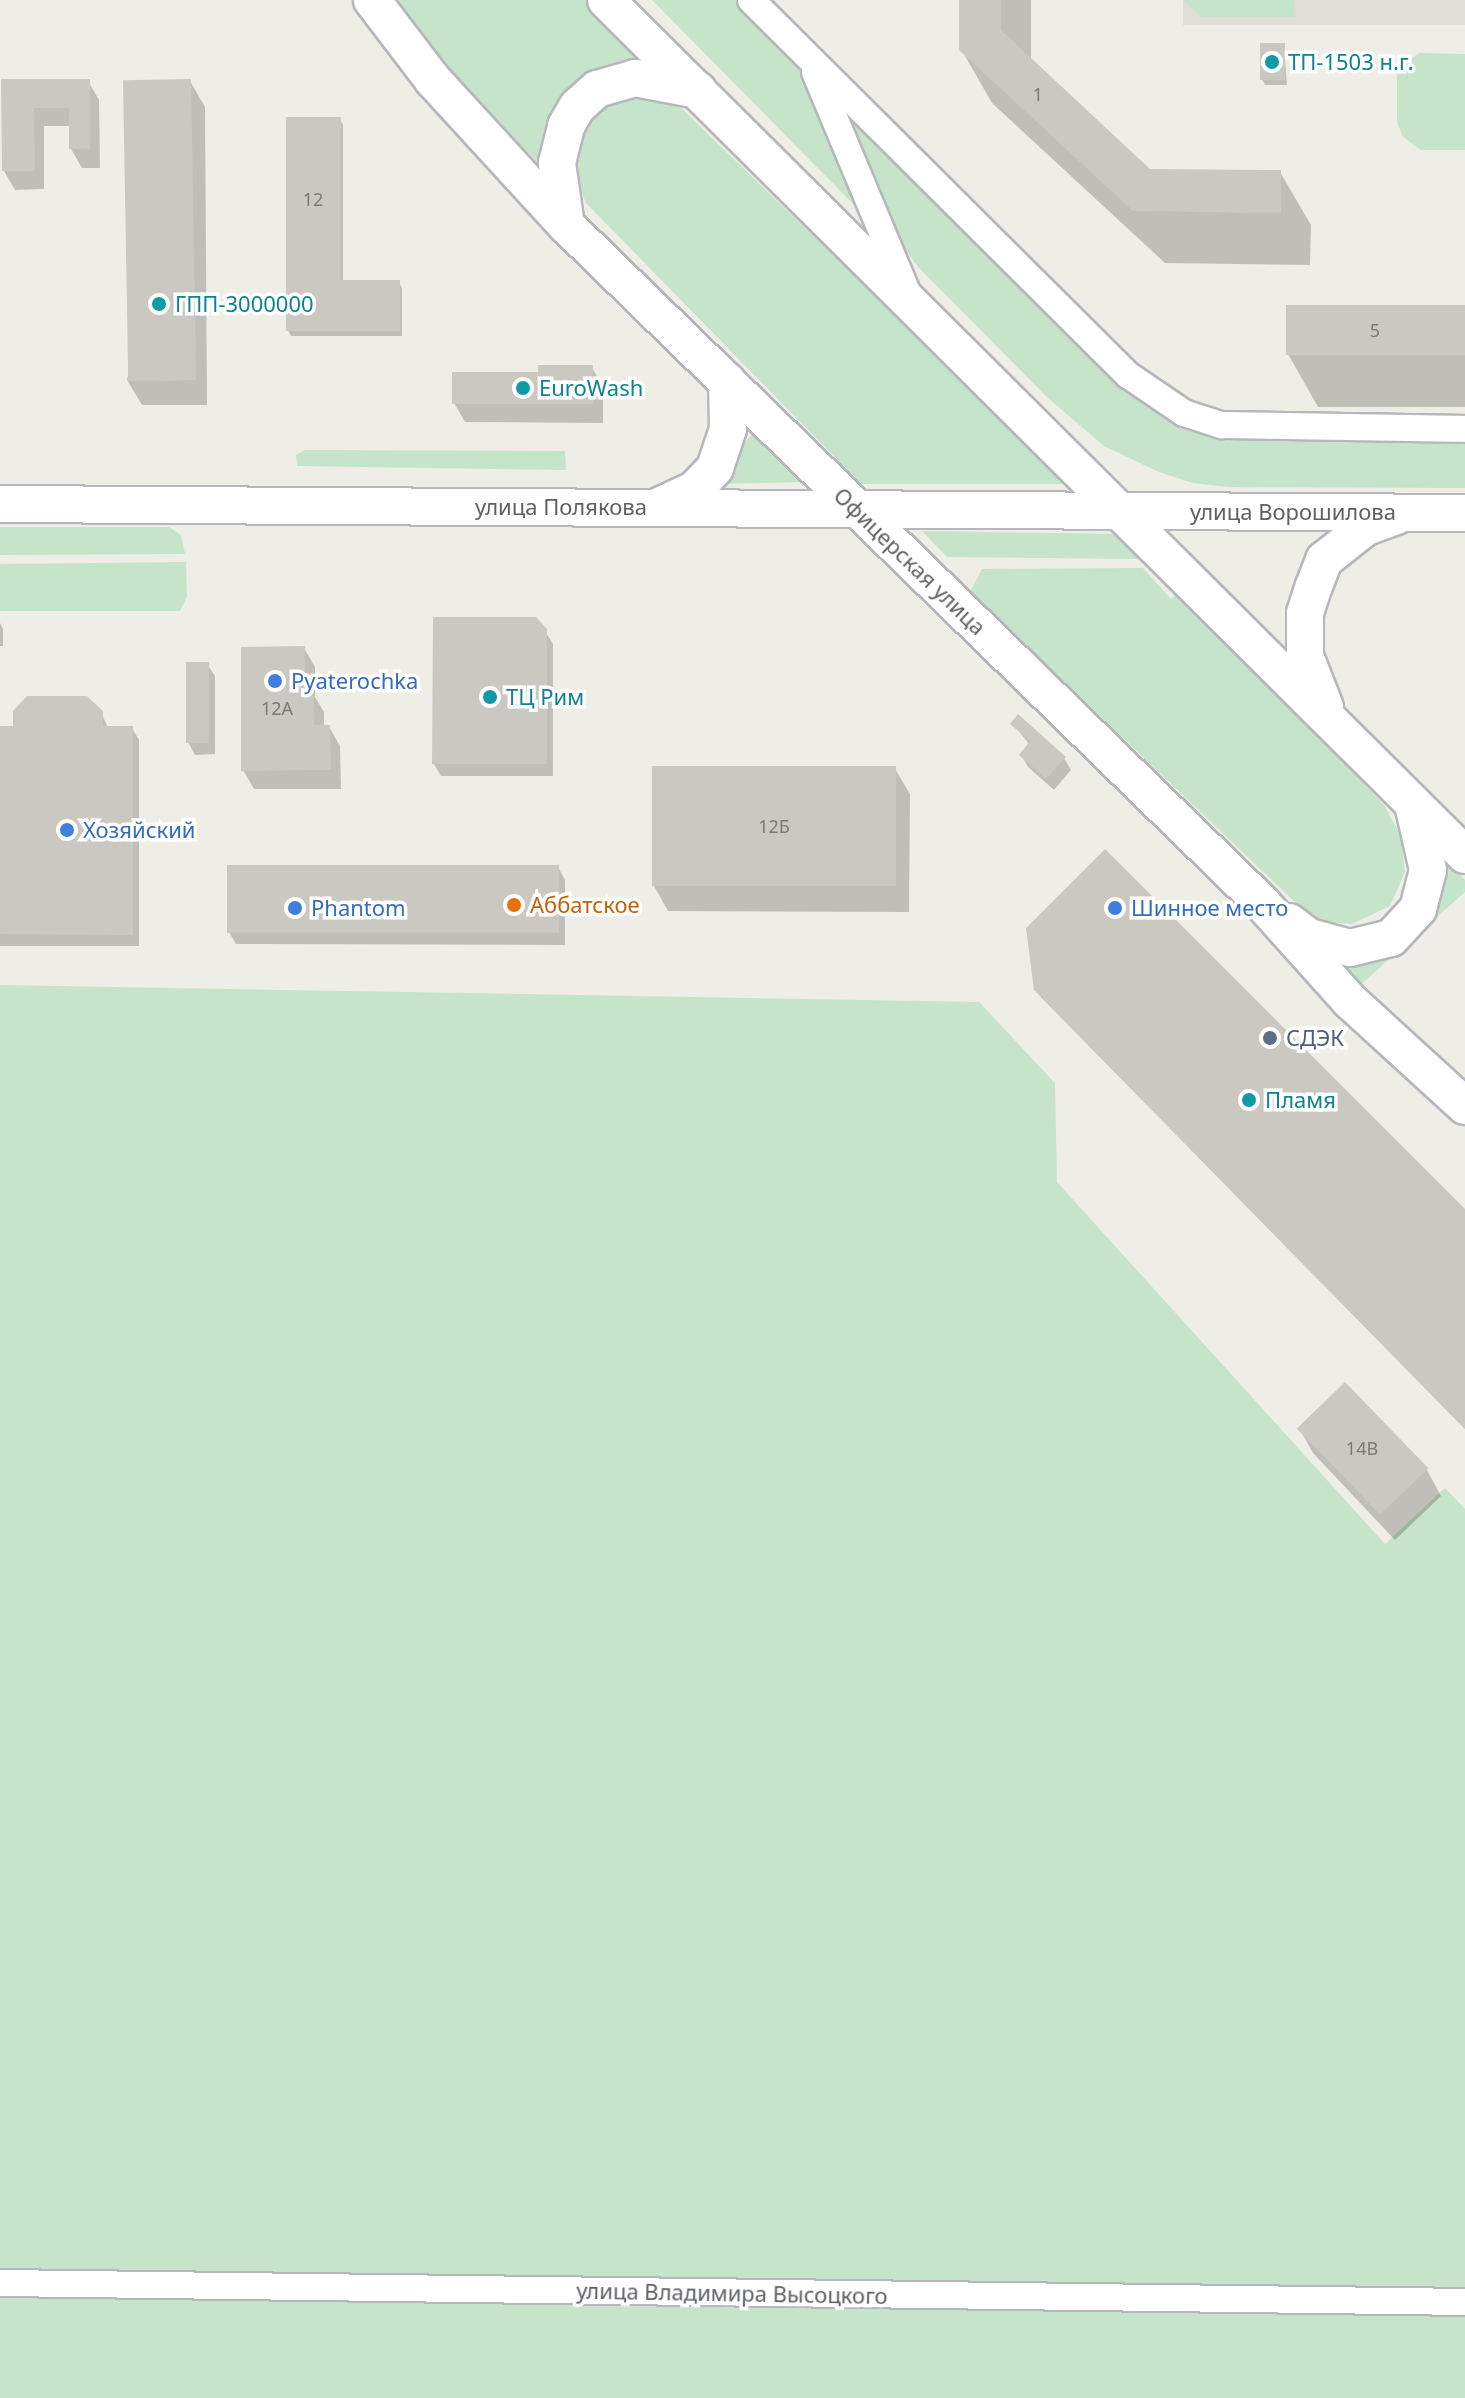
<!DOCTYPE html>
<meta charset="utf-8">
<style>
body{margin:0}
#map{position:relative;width:1465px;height:2398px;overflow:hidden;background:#efeee6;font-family:"Noto Sans",sans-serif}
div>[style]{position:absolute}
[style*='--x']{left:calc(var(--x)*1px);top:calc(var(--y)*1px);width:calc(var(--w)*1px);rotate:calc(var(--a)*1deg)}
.education>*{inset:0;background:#dfddd4;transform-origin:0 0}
.green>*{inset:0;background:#c5e4c9}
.shadow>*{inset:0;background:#0003}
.building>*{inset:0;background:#cbc8c2;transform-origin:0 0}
.roads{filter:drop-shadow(2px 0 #b6b7bc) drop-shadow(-2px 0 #b6b7bc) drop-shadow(0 2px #b6b7bc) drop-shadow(0 -2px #b6b7bc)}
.minor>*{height:26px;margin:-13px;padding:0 13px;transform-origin:13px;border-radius:13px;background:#fff}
.secondary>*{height:36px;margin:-18px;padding:0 18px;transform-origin:18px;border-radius:18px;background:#fff}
.dots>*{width:22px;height:22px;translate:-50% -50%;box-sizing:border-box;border:4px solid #fff;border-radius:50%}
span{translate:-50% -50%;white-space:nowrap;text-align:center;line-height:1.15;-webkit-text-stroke:7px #fff;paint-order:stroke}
.number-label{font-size:18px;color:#797a7c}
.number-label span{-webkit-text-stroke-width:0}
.culture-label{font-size:22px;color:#0d838f}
.left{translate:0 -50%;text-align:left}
.street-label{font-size:22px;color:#5e6065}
.shop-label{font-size:22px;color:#366cbe}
.food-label{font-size:22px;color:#c56008}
.service-label{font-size:22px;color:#4e5e75}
</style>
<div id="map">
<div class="education">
<div style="left:1183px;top:0;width:282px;height:25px"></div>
</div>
<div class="green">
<div style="clip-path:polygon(392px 0,589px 0,652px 59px,600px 72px,542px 167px,445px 66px)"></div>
<div style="clip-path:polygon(652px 0,738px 0,796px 60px,865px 216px)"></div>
<div style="clip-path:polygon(1183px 0,1294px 0,1295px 17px,1202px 17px)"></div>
<div style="clip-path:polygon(1420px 53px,1465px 54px,1465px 150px,1421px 150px,1403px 137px,1397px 122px,1397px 73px,1406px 61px)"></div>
<div style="clip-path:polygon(643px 95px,677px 104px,1069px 484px,861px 484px,586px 203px,572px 169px,582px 127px,604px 106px)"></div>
<div style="clip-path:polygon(836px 97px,1163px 410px,1465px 434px,1465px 488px,1228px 487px,1193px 483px,1159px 472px,1104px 446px,1049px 399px,918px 267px,893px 232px)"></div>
<div style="clip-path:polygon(753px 432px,803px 482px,714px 484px)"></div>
<div style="clip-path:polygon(305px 450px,565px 451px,566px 470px,297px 466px,296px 455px)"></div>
<div style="clip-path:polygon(0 527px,169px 527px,181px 535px,185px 554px,0 555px)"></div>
<div style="clip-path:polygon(922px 531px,1125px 534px,1144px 553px,1137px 559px,947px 557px)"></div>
<div style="clip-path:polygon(186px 562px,187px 597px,180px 611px,0 611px,0 564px)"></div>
<div style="clip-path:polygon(1143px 568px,1171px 599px,1180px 591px,1384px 805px,1401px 836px,1405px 872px,1390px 906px,1352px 924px,1323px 922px,1299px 906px,970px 592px,982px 569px)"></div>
<div style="clip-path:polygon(1447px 862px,1465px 880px,1465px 892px,1358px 987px,1328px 956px,1434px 892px)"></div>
<div style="clip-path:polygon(0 985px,979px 1002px,1055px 1083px,1057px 1182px,1385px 1544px,1445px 1488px,1465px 1509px,1465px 2398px,0 2398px)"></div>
</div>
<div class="shadow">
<div style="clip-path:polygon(962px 0,1031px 0,1031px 60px,1149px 171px,1280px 172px,1311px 225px,1310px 265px,1165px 263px,992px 103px,961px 49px)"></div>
<div style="clip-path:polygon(1284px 46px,1287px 85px,1265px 85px,1262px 79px)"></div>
<div style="clip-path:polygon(3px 81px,88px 81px,99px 100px,100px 168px,82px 168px,71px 149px,71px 126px,44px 126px,44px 189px,15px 190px,4px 171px)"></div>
<div style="clip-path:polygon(190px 81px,205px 107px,207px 405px,142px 405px,127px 380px)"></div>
<div style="clip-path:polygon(340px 119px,343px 125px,343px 282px,399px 282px,402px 288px,402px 336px,291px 336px,288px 330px)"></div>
<div style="clip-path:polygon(1465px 307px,1465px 407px,1318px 407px,1288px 354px)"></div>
<div style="clip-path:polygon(592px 368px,603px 386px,603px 423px,465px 422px,454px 403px,540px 374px)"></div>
<div style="clip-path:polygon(0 623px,3px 629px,3px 646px,0 646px)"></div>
<div style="clip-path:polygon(545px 631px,553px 644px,553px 776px,441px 776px,434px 764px)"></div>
<div style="clip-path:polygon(304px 648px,315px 667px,315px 697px,324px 712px,324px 727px,329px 727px,340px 746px,341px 789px,254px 789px,243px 770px)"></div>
<div style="clip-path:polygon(207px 664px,215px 676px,215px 754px,195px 755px,188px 742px)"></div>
<div style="clip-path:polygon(101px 712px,108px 728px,132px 728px,139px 740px,139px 946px,0 946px,0 728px)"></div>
<div style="clip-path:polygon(1013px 724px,1064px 758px,1071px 770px,1054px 790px,1028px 767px,1021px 755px,1030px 745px)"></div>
<div style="clip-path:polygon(895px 769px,910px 794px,909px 912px,668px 911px,654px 886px)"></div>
<div style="clip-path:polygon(558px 867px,565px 880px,565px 945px,236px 944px,229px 932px)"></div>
<div style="clip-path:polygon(1040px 996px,1465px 1212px,1465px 1429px)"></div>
<div style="clip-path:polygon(1299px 1428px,1427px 1470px,1441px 1496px,1395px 1540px,1313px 1453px)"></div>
</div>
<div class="building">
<div style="clip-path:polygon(959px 0,1001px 0,1001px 30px,1150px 169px,1281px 170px,1281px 213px,1133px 211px,959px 50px)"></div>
<div style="left:1285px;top:43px;width:37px;height:25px;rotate:90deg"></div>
<div style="clip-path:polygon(1px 79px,90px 79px,90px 149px,69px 149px,69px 108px,34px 108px,35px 171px,2px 171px)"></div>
<div style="left:191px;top:79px;width:301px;height:68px;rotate:89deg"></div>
<div style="clip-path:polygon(286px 117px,341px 117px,341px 280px,400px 280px,400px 331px,286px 331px)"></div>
<div style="left:1286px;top:305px;width:179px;height:50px"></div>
<div style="clip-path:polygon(538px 365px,593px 365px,593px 404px,452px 404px,452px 372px,538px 372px)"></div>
<div style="clip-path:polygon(433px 617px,536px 617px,547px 629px,547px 764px,432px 764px)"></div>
<div style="clip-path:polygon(305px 646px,305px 691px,314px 691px,314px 725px,330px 725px,331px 770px,241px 771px,241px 647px)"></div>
<div style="left:186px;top:662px;width:23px;height:81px"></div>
<div style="clip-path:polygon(27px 696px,87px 696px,103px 711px,103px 726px,133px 726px,133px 935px,0 934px,0 726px,13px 726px,13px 711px)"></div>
<div style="clip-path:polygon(1018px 714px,1066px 757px,1046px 779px,1019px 755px,1030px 741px,1010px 724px)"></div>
<div style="left:652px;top:766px;width:244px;height:120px"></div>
<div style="clip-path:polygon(1105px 849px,1465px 1209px,1465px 1429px,1034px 990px,1026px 928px)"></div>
<div style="left:227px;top:865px;width:332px;height:68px"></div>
<div style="left:1345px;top:1382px;width:120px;height:67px;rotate:46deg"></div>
</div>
<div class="roads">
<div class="minor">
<div style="--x:751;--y:0;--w:532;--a:44.85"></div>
<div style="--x:1128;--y:375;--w:68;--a:34.2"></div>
<div style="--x:1184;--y:413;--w:40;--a:18"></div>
<div style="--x:1222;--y:425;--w:243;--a:0.9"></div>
<div style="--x:815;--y:72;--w:241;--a:67.3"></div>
<div style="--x:0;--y:2283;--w:1465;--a:0.74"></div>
</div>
<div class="secondary">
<div style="--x:372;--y:0;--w:101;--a:52.7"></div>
<div style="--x:433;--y:80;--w:197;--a:47.5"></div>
<div style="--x:566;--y:225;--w:972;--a:44.25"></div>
<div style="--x:1262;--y:903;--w:132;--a:48.1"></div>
<div style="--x:1350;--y:1001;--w:156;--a:42.4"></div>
<div style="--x:606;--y:0;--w:1212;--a:44.87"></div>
<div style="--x:566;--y:225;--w:63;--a:-98.3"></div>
<div style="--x:557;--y:163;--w:38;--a:-76"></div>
<div style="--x:566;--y:126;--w:22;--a:-60"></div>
<div style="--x:577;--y:107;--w:27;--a:-42"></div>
<div style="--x:597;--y:89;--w:40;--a:-16"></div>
<div style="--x:635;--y:78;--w:64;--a:10.8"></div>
<div style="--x:0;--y:504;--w:1465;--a:0.35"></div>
<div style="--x:659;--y:506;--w:38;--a:-25"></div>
<div style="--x:694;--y:490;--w:30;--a:-46"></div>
<div style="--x:715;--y:468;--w:41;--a:-71.6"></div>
<div style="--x:728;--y:429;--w:48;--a:-91.2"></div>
<div style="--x:1325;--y:707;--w:55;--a:-111.4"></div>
<div style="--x:1305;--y:656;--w:43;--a:-90"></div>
<div style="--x:1305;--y:613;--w:28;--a:-72"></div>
<div style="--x:1314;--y:586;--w:28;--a:-69"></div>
<div style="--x:1324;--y:560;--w:53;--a:-38.2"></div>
<div style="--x:1366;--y:527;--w:33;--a:-20"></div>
<div style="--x:1289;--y:922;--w:25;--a:37"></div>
<div style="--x:1309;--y:937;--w:42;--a:15"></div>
<div style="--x:1350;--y:948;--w:42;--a:-13.7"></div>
<div style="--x:1391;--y:938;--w:40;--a:-47"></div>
<div style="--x:1418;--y:909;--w:40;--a:-75.6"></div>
<div style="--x:1428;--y:870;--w:68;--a:-102.8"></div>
</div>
</div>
<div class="dots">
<div style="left:1272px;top:62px;background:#0f9aa8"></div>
<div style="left:159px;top:304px;background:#0f9aa8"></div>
<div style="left:523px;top:388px;background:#0f9aa8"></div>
<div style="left:275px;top:681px;background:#3f7fe0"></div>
<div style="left:490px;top:697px;background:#0f9aa8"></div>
<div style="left:67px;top:830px;background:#3f7fe0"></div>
<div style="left:514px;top:905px;background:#e8710a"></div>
<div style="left:295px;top:908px;background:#3f7fe0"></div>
<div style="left:1115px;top:908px;background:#3f7fe0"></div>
<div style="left:1270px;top:1038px;background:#5c6f8a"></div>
<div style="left:1249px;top:1100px;background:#0f9aa8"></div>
</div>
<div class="number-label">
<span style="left:1038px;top:94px">1</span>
<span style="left:313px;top:199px">12</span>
<span style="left:1375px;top:330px">5</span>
<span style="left:277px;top:708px">12А</span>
<span style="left:774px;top:826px">12Б</span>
<span style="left:1362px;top:1448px">14В</span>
</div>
<div class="culture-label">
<span class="left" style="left:1288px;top:62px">ТП-1503 н.г.</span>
<span class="left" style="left:175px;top:304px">ГПП-3000000</span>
<span class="left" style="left:539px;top:388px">EuroWash</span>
<span class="left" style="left:506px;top:697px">ТЦ Рим</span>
<span class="left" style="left:1265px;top:1100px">Пламя</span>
</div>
<div class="street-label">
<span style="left:561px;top:507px">улица Полякова</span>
<span style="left:1293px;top:512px">улица Ворошилова</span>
<span style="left:910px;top:561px;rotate:44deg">Офицерская улица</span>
<span style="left:732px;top:2293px;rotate:1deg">улица Владимира Высоцкого</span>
</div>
<div class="shop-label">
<span class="left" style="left:291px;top:681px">Pyaterochka</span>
<span class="left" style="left:83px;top:830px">Хозяйский</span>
<span class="left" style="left:311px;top:908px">Phantom</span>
<span class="left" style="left:1131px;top:908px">Шинное место</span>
</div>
<div class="food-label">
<span class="left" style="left:530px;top:905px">Аббатское</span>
</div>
<div class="service-label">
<span class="left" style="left:1286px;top:1038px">СДЭК</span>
</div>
</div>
